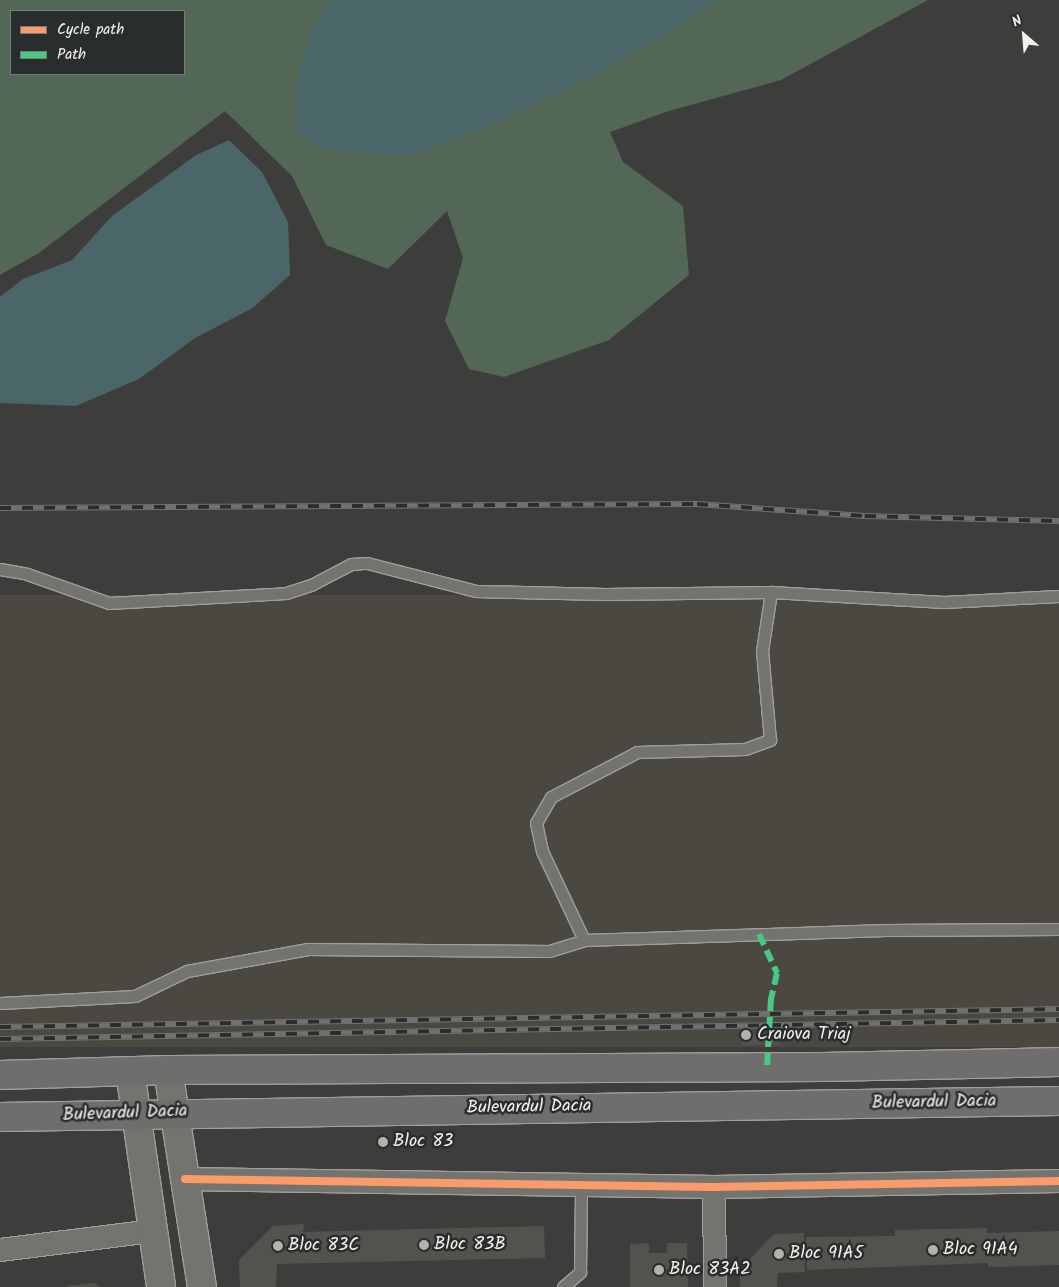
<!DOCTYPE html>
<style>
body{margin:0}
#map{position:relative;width:1059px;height:1287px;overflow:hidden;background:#3d3d3b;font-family:Kalam,sans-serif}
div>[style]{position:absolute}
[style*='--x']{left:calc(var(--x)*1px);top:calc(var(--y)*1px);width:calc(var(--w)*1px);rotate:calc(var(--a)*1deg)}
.built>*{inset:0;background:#4a4841;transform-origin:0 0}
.green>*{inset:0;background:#536756}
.water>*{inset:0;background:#4b6669}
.building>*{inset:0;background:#54524e;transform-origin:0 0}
.roads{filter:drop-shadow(1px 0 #9f9f9c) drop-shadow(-1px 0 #9f9f9c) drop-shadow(0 1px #9f9f9c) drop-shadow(0 -1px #9f9f9c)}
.lane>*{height:11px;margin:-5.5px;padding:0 5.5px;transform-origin:5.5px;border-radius:5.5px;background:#737370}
.street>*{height:22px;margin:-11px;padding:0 11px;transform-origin:11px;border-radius:11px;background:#737370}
.secondary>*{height:28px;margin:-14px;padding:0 14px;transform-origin:14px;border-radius:14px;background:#737370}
.primary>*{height:28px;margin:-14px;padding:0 14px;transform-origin:14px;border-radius:14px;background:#706e6c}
.rail>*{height:5.5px;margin-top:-2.75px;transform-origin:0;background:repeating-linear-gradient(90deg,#2a2d2e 0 11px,#717170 0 22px);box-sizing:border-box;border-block:1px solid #717170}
.quiet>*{height:6px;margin-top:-3px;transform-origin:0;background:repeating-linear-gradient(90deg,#46c982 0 12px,transparent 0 18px)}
.cycleway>*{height:8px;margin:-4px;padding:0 4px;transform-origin:4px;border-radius:4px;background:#fa9b69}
.dots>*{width:14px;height:14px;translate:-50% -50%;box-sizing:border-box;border:2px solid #2a2d2e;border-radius:50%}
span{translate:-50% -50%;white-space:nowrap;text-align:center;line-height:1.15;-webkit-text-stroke:5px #2a2d2e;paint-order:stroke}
.poi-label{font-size:18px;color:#f4f1e8}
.left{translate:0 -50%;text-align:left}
.street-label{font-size:18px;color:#f4f1e8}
.legend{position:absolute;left:10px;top:10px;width:175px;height:65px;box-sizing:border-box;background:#2a2d2e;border:1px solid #7b7b78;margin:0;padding:6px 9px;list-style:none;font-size:15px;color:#f4f1e8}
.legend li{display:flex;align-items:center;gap:10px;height:25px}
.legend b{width:25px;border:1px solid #7b7b78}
.north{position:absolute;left:999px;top:10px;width:50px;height:50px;-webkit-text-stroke:4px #2a2d2e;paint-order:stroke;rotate:333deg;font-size:14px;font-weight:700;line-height:20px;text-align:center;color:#f4f1e8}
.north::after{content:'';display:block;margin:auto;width:18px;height:22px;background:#f4f1e8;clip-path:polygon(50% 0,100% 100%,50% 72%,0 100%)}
</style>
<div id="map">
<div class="built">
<div style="left:1059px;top:595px;width:452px;height:1059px;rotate:90deg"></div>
</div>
<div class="green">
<div style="clip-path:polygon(evenodd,0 0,928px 0,781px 80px,669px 111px,610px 132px,623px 162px,683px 206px,689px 275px,609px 340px,504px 377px,469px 369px,445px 321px,463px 258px,447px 211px,388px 269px,326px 245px,292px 176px,225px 111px,39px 253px,0 275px,0 0,11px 11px,184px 11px,184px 74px,11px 74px,11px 11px)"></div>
</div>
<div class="water">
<div style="clip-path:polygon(331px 0,720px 0,603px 71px,481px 129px,407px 156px,318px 148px,298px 132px,297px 77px,312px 30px)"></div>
<div style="clip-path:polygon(229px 140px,262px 172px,288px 222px,290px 275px,251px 309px,195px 338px,139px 379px,76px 406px,0 403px,0 297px,23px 279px,72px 260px,112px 216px,196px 155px)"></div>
</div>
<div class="building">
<div style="left:742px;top:1034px;width:37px;height:11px"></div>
<div style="clip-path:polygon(304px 1224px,303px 1232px,544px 1226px,545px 1258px,277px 1264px,276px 1287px,240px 1287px,239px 1260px,273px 1226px)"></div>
<div style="clip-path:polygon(987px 1228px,987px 1233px,1059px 1231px,1059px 1265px,988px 1267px,988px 1263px,807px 1270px,806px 1237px,895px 1236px,895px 1230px)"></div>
<div style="clip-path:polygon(804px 1233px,805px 1272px,778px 1273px,777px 1287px,740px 1287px,740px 1269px,774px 1234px)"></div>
<div style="clip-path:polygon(649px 1243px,649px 1253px,667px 1253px,667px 1243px,687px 1243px,688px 1287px,630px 1287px,630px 1244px)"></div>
<div style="clip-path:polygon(95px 1283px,101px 1287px,67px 1287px,67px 1286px)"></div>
</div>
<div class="roads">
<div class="lane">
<div style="--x:0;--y:569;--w:27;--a:10"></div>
<div style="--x:27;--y:574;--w:87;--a:19.5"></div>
<div style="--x:109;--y:603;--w:177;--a:-3.2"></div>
<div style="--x:286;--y:593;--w:26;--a:-18"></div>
<div style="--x:311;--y:585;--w:45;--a:-27.7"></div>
<div style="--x:351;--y:564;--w:16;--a:-4"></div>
<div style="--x:367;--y:563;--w:113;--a:14.4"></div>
<div style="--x:476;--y:591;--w:129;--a:1.3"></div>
<div style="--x:605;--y:594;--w:166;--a:-0.7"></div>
<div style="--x:771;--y:592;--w:173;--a:3.3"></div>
<div style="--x:944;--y:602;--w:115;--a:-3"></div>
<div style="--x:584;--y:940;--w:98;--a:-115.3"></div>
<div style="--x:542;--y:851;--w:29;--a:-102"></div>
<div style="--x:536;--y:823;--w:30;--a:-60"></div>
<div style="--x:551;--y:797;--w:97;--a:-27.6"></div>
<div style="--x:637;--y:752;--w:108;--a:-1.6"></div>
<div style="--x:745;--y:749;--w:27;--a:-20"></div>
<div style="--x:770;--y:740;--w:89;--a:-95.1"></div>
<div style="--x:762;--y:651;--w:60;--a:-81.3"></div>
<div style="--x:0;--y:1003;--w:135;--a:-3"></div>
<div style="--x:135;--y:996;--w:58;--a:-25.7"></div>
<div style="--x:187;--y:971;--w:123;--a:-10.3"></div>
<div style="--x:308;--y:949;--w:241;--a:0.5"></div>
<div style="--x:549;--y:951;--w:37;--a:-17"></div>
<div style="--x:584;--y:940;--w:301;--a:-1.9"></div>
<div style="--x:885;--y:930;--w:174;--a:-0.3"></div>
<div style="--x:563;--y:1287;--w:23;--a:-41"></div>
<div style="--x:580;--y:1272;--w:87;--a:-89.3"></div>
</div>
<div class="street">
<div style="--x:185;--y:1179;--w:529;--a:0.87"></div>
<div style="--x:714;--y:1187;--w:345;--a:-1"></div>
<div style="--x:714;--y:1187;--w:100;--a:89.4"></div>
<div style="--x:0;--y:1250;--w:154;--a:-7.1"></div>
</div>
<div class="secondary">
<div style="--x:168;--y:1070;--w:220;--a:81.1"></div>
<div style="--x:130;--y:1071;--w:218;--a:81.8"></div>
</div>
<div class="primary">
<div style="--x:0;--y:1075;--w:168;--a:-1.7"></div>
<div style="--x:168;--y:1070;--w:655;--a:-0.26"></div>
<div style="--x:823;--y:1067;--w:236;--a:-1.2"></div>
<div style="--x:0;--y:1117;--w:1059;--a:-0.87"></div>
</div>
</div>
<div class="rail">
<div style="--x:0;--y:508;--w:697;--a:-0.33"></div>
<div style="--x:697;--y:504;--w:168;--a:4.1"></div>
<div style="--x:865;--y:516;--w:194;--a:1.5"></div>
<div style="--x:0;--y:1027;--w:1059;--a:-0.97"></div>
<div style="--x:0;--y:1039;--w:1059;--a:-1.03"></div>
</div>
<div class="quiet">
<div style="--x:759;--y:934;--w:43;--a:65.2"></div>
<div style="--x:777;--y:973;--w:27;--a:103"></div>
<div style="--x:771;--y:999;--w:68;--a:93.4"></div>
</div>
<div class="cycleway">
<div style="--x:185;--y:1179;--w:529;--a:0.87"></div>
<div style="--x:714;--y:1187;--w:345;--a:-1"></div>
</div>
<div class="dots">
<div style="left:746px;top:1035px;background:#b4b2ab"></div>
<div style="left:383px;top:1142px;background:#b4b2ab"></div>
<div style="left:424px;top:1245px;background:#b4b2ab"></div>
<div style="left:278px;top:1246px;background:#b4b2ab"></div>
<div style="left:933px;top:1250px;background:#b4b2ab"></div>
<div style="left:779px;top:1254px;background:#b4b2ab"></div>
<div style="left:659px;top:1270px;background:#b4b2ab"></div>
</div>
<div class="poi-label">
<span class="left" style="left:757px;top:1035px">Craiova Triaj</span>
<span class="left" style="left:393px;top:1142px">Bloc 83</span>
<span class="left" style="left:434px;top:1245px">Bloc 83B</span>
<span class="left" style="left:288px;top:1246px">Bloc 83C</span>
<span class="left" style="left:943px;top:1250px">Bloc 91A4</span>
<span class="left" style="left:789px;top:1254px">Bloc 91A5</span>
<span class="left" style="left:669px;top:1270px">Bloc 83A2</span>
</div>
<div class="street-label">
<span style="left:934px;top:1103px;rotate:-1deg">Bulevardul Dacia</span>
<span style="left:529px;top:1108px;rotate:-1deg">Bulevardul Dacia</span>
<span style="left:125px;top:1114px;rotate:-2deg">Bulevardul Dacia</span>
</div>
<ul class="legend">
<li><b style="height:6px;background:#fa9b69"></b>Cycle path</li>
<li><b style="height:6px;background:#46c982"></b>Path</li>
</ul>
<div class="north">N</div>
</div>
